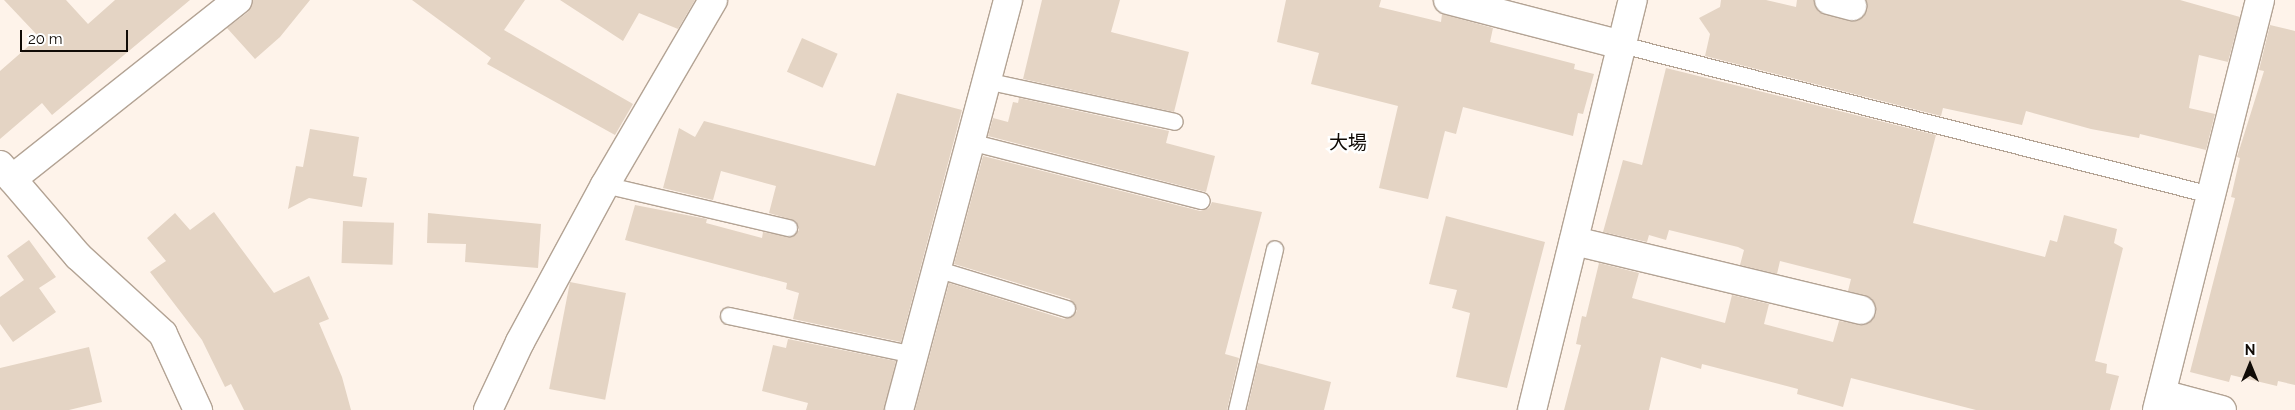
<!DOCTYPE html>
<meta charset="utf-8">
<style>
body{margin:0}
#map{position:relative;width:2295px;height:410px;overflow:hidden;background:#fef3ea;font-family:Raleway,"Noto Sans JP",sans-serif}
div>[style]{position:absolute}
[style*='--x']{left:calc(var(--x)*1px);top:calc(var(--y)*1px);width:calc(var(--w)*1px);rotate:calc(var(--a)*1deg)}
.building>*{inset:0;background:#e4d4c4;transform-origin:0 0}
.roads{filter:drop-shadow(1px 0 #b3a394) drop-shadow(-1px 0 #b3a394) drop-shadow(0 1px #b3a394) drop-shadow(0 -1px #b3a394)}
.lane>*{height:16px;margin:-8px;padding:0 8px;transform-origin:8px;border-radius:8px;background:#fff}
.street>*{height:28px;margin:-14px;padding:0 14px;transform-origin:14px;border-radius:14px;background:#fff}
span{translate:-50% -50%;white-space:nowrap;text-align:center;line-height:1.15;-webkit-text-stroke:5px #fff;paint-order:stroke}
.quarter-label{font-size:19px;color:#100b06}
.north{position:absolute;left:2225px;top:340px;width:50px;height:50px;-webkit-text-stroke:4px #fff;paint-order:stroke;rotate:0deg;font-size:14px;font-weight:700;line-height:20px;text-align:center;color:#100b06}
.north::after{content:'';display:block;margin:auto;width:18px;height:22px;background:#100b06;clip-path:polygon(50% 0,100% 100%,50% 72%,0 100%)}
.scale{position:absolute;left:20px;top:30px;width:108px;height:22px;box-sizing:border-box;border:2px solid #100b06;border-top:0;padding-left:6px;font-size:15px;line-height:18px;white-space:nowrap;color:#100b06;-webkit-text-stroke:4px #fff;paint-order:stroke}
</style>
<div id="map">
<div class="building">
<div style="clip-path:polygon(4px 0,66px 0,88px 24px,115px 0,190px 0,52px 115px,42px 103px,0 139px,0 71px,39px 37px)"></div>
<div style="clip-path:polygon(253px 0,310px 0,280px 37px,255px 59px,227px 28px,248px 12px)"></div>
<div style="clip-path:polygon(412px 0,525px 0,504px 30px,633px 104px,615px 135px,487px 64px,491px 58px)"></div>
<div style="clip-path:polygon(560px 0,695px 0,678px 29px,639px 13px,623px 41px)"></div>
<div style="clip-path:polygon(1042px 0,1120px 0,1111px 32px,1189px 52px,1174px 112px,1023px 79px)"></div>
<div style="clip-path:polygon(1286px 0,1381px 0,1379px 7px,1441px 22px,1442px 14px,1493px 28px,1490px 42px,1575px 64px,1574px 69px,1594px 74px,1583px 114px,1578px 113px,1573px 136px,1463px 107px,1456px 134px,1445px 131px,1428px 199px,1379px 188px,1398px 106px,1311px 84px,1319px 53px,1277px 42px)"></div>
<div style="clip-path:polygon(1721px 0,1766px 0,1796px 7px,1797px 0,1814px 0,1818px 11px,1849px 21px,1863px 17px,1866px 0,2180px 0,2240px 17px,2228px 62px,2199px 55px,2189px 108px,2215px 114px,2206px 150px,2140px 134px,2139px 138px,2091px 129px,2026px 111px,2022px 125px,1943px 108px,1941px 116px,1705px 56px,1710px 34px,1699px 18px,1720px 7px)"></div>
<div style="clip-path:polygon(2270px 25px,2295px 31px,2295px 385px,2278px 381px,2277px 386px,2231px 375px,2229px 382px,2190px 372px,2235px 198px,2231px 197px,2240px 158px,2237px 157px,2264px 71px,2259px 70px)"></div>
<div style="left:802px;top:38px;width:39px;height:37px;rotate:24deg"></div>
<div style="clip-path:polygon(1666px 68px,1936px 135px,1913px 223px,2045px 257px,2050px 240px,2057px 242px,2064px 215px,2117px 229px,2114px 243px,2123px 248px,2095px 361px,2107px 364px,2106px 373px,2119px 376px,2110px 410px,1976px 410px,1851px 378px,1843px 407px,1797px 394px,1798px 389px,1702px 364px,1701px 369px,1661px 357px,1649px 410px,1564px 410px,1581px 345px,1576px 344px,1582px 316px,1586px 317px,1599px 263px,1639px 273px,1632px 298px,1725px 323px,1732px 295px,1769px 304px,1764px 324px,1833px 342px,1839px 321px,1865px 325px,1876px 314px,1871px 298px,1848px 291px,1851px 279px,1780px 261px,1777px 274px,1740px 265px,1744px 250px,1738px 247px,1669px 230px,1666px 240px,1649px 235px,1647px 242px,1603px 232px,1623px 160px,1642px 165px)"></div>
<div style="clip-path:polygon(897px 93px,962px 110px,901px 342px,793px 319px,799px 293px,786px 289px,787px 283px,625px 240px,635px 205px,707px 219px,706px 223px,762px 238px,763px 232px,792px 237px,799px 230px,796px 221px,769px 213px,776px 186px,721px 171px,713px 200px,663px 188px,679px 128px,695px 137px,704px 121px,875px 166px)"></div>
<div style="clip-path:polygon(1019px 98px,1169px 131px,1166px 143px,1215px 156px,1206px 192px,988px 136px,993px 118px,1008px 122px,1013px 102px,1018px 103px)"></div>
<div style="clip-path:polygon(310px 129px,359px 137px,353px 176px,367px 178px,362px 207px,309px 198px,288px 209px,296px 166px,303px 167px)"></div>
<div style="clip-path:polygon(983px 156px,1200px 211px,1209px 208px,1212px 202px,1262px 212px,1225px 354px,1239px 358px,1227px 410px,915px 410px,949px 283px,1064px 319px,1077px 311px,1070px 299px,954px 264px)"></div>
<div style="clip-path:polygon(214px 212px,274px 293px,309px 276px,329px 319px,319px 323px,342px 377px,351px 410px,244px 410px,231px 384px,225px 387px,202px 340px,150px 272px,166px 261px,147px 238px,175px 213px,190px 230px)"></div>
<div style="clip-path:polygon(428px 213px,541px 224px,538px 268px,465px 262px,466px 244px,427px 243px)"></div>
<div style="clip-path:polygon(1446px 216px,1545px 242px,1507px 388px,1456px 377px,1470px 313px,1452px 308px,1457px 290px,1429px 284px)"></div>
<div style="left:343px;top:221px;width:51px;height:42px;rotate:2deg"></div>
<div style="clip-path:polygon(29px 240px,56px 277px,39px 288px,56px 312px,13px 342px,0 324px,0 297px,24px 280px,7px 256px)"></div>
<div style="left:570px;top:282px;width:57px;height:109px;rotate:11deg"></div>
<div style="clip-path:polygon(788px 339px,896px 361px,884px 410px,806px 410px,808px 403px,762px 391px,773px 345px,786px 348px)"></div>
<div style="clip-path:polygon(89px 347px,102px 402px,69px 410px,0 410px,0 368px)"></div>
<div style="clip-path:polygon(1258px 363px,1331px 382px,1324px 410px,1247px 410px)"></div>
</div>
<div class="roads">
<div class="lane">
<div style="--x:1622;--y:45;--w:608;--a:14.29"></div>
<div style="--x:986;--y:81;--w:193;--a:12.2"></div>
<div style="--x:970;--y:142;--w:239;--a:14.3"></div>
<div style="--x:605;--y:185;--w:189;--a:13.2"></div>
<div style="--x:936;--y:269;--w:137;--a:17"></div>
<div style="--x:729;--y:316;--w:189;--a:11.9"></div>
<div style="--x:1237;--y:410;--w:165;--a:-76.7"></div>
</div>
<div class="street">
<div style="--x:1448;--y:0;--w:180;--a:14.5"></div>
<div style="--x:1829;--y:0;--w:24;--a:15"></div>
<div style="--x:0;--y:165;--w:120;--a:49.4"></div>
<div style="--x:78;--y:256;--w:115;--a:42.5"></div>
<div style="--x:163;--y:334;--w:84;--a:65.3"></div>
<div style="--x:12;--y:179;--w:288;--a:-38.4"></div>
<div style="--x:1574;--y:241;--w:295;--a:13.5"></div>
<div style="--x:2162;--y:394;--w:62;--a:14.9"></div>
<div style="--x:488;--y:410;--w:75;--a:-64.8"></div>
<div style="--x:520;--y:342;--w:179;--a:-61.6"></div>
<div style="--x:605;--y:185;--w:214;--a:-59.7"></div>
<div style="--x:899;--y:410;--w:424;--a:-75.1"></div>
<div style="--x:1532;--y:410;--w:422;--a:-76.2"></div>
<div style="--x:2157;--y:410;--w:423;--a:-75.9"></div>
</div>
</div>
<div class="quarter-label">
<span style="left:1348px;top:143px">大場</span>
</div>
<div class="north">N</div>
<div class="scale">20 m</div>
</div>
